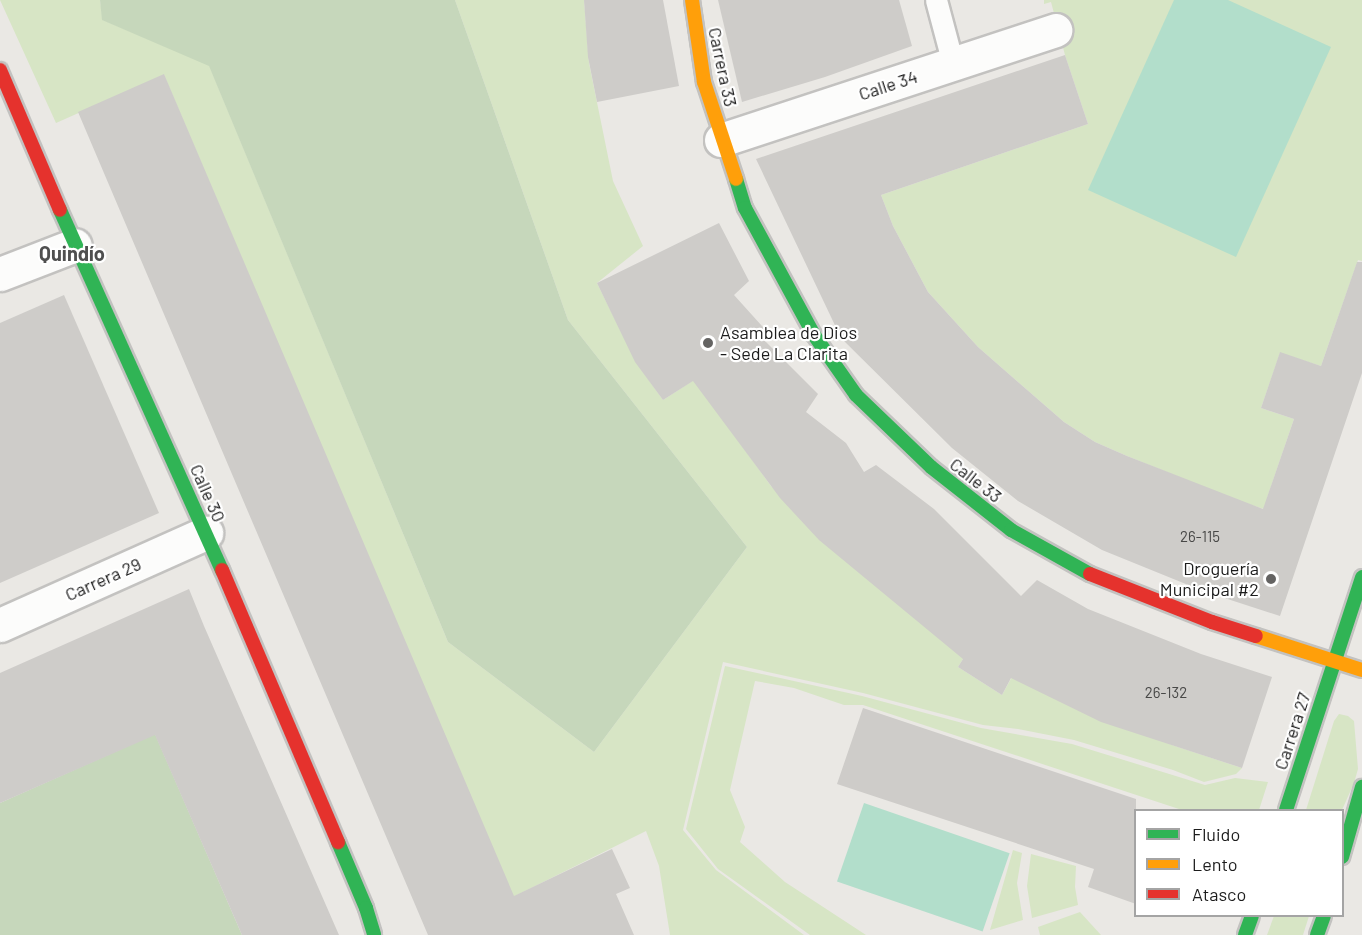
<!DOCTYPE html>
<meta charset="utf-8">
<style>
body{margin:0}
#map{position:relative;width:1362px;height:935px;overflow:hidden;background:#eae8e4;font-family:Barlow,sans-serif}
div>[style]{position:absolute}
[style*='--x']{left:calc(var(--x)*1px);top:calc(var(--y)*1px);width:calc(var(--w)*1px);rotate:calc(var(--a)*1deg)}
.grass>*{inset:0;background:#d7e5c5}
.forest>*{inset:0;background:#c6d7bb}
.pitch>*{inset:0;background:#b2decb;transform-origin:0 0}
.building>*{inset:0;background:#ceccc9}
.roads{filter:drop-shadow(2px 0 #c3c2c0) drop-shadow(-2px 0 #c3c2c0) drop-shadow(0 2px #c3c2c0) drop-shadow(0 -2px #c3c2c0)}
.lane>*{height:21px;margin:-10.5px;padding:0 10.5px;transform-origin:10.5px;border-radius:10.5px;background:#fcfcfb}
.street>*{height:33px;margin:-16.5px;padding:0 16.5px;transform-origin:16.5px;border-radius:16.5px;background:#fcfcfb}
.fast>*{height:14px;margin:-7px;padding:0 7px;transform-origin:7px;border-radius:7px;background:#30b455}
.slow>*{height:14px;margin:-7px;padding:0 7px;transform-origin:7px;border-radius:7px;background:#ff9f0a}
.jam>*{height:14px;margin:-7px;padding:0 7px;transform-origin:7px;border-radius:7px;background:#e5322d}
.dots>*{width:16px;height:16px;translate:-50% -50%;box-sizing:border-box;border:3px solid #fff;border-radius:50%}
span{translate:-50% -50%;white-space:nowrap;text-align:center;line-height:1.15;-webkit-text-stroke:4.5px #fff;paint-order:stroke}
.number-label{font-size:15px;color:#484847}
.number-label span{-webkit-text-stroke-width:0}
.street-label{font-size:18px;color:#1c1c1c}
.poi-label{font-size:18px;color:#1c1c1c}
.left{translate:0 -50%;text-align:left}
.right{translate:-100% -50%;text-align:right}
.neighbourhood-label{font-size:20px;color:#4f4f4f;font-weight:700}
.legend{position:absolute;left:1134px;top:809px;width:210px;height:108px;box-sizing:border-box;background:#fff;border:2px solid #a4a4a4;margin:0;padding:8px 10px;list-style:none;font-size:18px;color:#1c1c1c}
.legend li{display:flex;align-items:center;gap:12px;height:30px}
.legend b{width:30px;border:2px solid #a4a4a4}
</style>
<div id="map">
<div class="grass">
<div style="clip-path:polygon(0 0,100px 0,103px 20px,209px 65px,448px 642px,594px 752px,747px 547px,568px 320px,455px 0,584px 0,589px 63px,613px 181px,643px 246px,597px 283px,636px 362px,663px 400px,694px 380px,771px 486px,966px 654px,958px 667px,1002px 695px,1013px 675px,1172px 745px,1242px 768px,1236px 774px,1204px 782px,1173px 770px,1074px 740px,1018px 729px,983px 725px,863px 693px,723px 662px,683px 830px,716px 870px,804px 935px,670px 935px,659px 866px,646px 831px,513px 897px,164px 75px,56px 123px)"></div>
<div style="clip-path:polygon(1044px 0,1362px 0,1362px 261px,1358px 260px,1321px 366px,1280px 353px,1261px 408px,1294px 419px,1267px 498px,1273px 512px,1236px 500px,1127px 456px,1095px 442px,1064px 422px,978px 347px,928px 292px,893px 226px,881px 195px,1088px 124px,1065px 55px,1051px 2px,1044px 4px)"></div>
<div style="clip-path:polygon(725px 666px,862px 696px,981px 728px,1072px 744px,1205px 785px,1235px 778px,1268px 782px,1259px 810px,1182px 810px,863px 705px,844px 705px,794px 688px,755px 681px,730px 790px,745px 827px,740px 842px,785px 882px,866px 935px,810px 935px,718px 869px,686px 829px)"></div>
<div style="clip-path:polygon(1339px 714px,1348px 716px,1354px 721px,1358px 769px,1354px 783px,1342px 810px,1306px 810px,1334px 721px)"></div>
<div style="clip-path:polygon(1013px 850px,1022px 853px,1017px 883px,1023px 920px,990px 930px)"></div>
<div style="clip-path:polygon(1031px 854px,1076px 866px,1075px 887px,1078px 905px,1032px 918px,1027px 886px)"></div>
<div style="clip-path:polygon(1080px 912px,1101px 935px,1040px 935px,1038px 927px)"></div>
<div style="clip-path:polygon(1274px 916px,1309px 916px,1303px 935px,1267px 935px)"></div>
</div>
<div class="forest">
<div style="clip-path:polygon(100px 0,455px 0,568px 320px,747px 547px,594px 752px,448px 642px,209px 66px,102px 20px)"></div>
<div style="clip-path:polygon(155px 734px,242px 935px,0 935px,0 803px)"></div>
</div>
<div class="pitch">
<div style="clip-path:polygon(1174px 0,1228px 0,1331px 47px,1236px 257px,1088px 190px)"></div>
<div style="left:864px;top:803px;width:154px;height:83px;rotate:19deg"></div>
</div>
<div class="building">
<div style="clip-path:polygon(584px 0,663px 0,679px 86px,597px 102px,588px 57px)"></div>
<div style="clip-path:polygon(718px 0,899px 0,912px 46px,825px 77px,742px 102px)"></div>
<div style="clip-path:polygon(1065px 55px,1088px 124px,881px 195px,893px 226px,928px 292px,978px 347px,1064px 422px,1095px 442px,1127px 456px,1263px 509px,1294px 419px,1261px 408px,1280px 352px,1321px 366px,1357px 262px,1362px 262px,1362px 373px,1280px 616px,1203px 591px,1102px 550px,1018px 501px,952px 448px,841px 338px,756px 159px)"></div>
<div style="clip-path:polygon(164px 74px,514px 896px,612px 849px,630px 888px,616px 894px,634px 935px,428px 935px,78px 112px)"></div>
<div style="clip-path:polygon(719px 223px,749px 281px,734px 295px,770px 335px,764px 340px,818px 394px,806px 412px,846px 443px,864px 472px,876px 465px,934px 509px,1021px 596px,1037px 580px,1088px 609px,1201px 654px,1272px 677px,1242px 768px,1101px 722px,1011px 678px,1002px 695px,958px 667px,963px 659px,819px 540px,780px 498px,693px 381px,663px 400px,635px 362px,597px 283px)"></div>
<div style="clip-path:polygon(64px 295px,159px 513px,0 583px,0 323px)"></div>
<div style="clip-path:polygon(189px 589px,204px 626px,339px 935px,242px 935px,155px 735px,0 803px,0 673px)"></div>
<div style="clip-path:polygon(863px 708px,1136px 799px,1136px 904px,1088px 887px,1094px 869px,837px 784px)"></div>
</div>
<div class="roads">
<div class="lane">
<div style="--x:936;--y:0;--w:66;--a:75.1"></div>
</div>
<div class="street">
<div style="--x:721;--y:140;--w:352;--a:-18.2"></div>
<div style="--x:0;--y:274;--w:80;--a:-21.1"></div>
<div style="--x:0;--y:625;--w:226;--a:-24.1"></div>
</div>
<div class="fast">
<div style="--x:736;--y:179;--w:30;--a:73"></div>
<div style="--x:745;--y:208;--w:145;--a:61.5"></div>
<div style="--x:814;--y:335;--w:73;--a:55"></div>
<div style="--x:856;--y:395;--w:104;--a:43.8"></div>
<div style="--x:931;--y:467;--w:102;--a:38.2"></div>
<div style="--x:1011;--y:530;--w:90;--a:29.1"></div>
<div style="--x:60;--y:210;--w:395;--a:65.8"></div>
<div style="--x:1286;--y:810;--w:245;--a:-71.9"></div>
<div style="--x:338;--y:842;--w:72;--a:67"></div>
<div style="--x:366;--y:908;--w:28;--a:73"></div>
<div style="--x:1342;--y:857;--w:73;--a:-74.1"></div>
<div style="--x:1245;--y:935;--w:20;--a:-70"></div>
<div style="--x:1317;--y:935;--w:20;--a:-70"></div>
</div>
<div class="slow">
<div style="--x:692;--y:0;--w:83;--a:81.7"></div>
<div style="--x:704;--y:82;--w:102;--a:71.7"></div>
<div style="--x:1256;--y:636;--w:111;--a:17.8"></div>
</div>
<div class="jam">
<div style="--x:0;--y:70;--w:152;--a:66.8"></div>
<div style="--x:222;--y:570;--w:296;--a:66.9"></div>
<div style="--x:1090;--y:574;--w:131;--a:21.5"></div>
<div style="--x:1212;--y:622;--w:46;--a:17.7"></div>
</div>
</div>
<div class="dots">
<div style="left:708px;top:343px;background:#646362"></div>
<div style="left:1271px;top:579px;background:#646362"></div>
</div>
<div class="number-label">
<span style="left:1200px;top:537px">26-115</span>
<span style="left:1166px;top:693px">26-132</span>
</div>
<div class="street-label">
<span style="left:723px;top:67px;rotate:78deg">Carrera 33</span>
<span style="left:888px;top:85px;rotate:-18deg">Calle 34</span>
<span style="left:976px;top:480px;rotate:38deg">Calle 33</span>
<span style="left:208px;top:493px;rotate:66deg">Calle 30</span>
<span style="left:103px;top:579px;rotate:-24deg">Carrera 29</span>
<span style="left:1292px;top:731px;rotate:-72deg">Carrera 27</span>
</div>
<div class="poi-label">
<span class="left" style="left:720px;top:343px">Asamblea de Dios<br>- Sede La Clarita</span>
<span class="right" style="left:1259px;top:579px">Droguería<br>Municipal #2</span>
</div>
<div class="neighbourhood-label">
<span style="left:72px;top:253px">Quindío</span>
</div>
<ul class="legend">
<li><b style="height:8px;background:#30b455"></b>Fluido</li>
<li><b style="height:8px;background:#ff9f0a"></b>Lento</li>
<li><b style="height:8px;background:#e5322d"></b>Atasco</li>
</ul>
</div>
